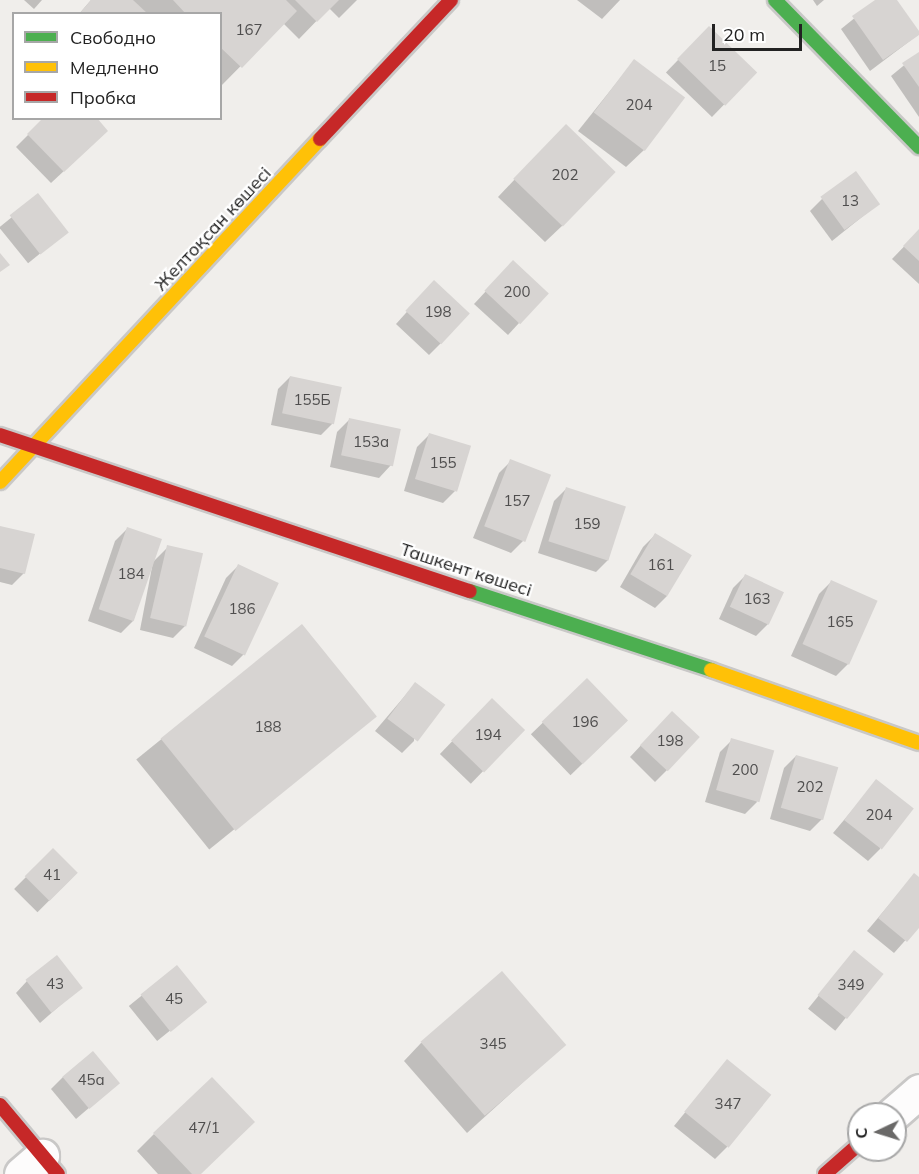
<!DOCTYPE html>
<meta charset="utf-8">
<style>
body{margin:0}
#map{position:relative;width:919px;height:1174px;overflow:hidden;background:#f0eeeb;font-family:Mulish,sans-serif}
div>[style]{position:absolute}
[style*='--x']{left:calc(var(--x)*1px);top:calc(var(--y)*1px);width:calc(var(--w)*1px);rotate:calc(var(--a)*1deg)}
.shadow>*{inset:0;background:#0003;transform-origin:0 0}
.building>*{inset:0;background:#d7d4d2;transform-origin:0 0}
.roads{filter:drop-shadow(2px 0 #c9c8c7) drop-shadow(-2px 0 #c9c8c7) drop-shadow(0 2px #c9c8c7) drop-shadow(0 -2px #c9c8c7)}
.street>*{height:33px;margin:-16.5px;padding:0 16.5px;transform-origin:16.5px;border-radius:16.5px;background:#fdfcfc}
.fast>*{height:14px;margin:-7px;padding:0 7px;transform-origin:7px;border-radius:7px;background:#4caf50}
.slow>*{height:14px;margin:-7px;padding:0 7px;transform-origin:7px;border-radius:7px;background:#ffc107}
.jam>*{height:14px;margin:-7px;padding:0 7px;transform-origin:7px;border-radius:7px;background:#c62828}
span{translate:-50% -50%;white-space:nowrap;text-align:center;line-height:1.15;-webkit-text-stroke:4.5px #fff;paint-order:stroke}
.number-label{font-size:15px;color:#4f4e4e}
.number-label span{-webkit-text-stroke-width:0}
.street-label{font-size:18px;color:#222}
.legend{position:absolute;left:12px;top:12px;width:210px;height:108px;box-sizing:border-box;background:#fff;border:2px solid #a7a7a7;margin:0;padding:8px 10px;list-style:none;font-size:18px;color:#222}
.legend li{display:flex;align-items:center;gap:12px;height:30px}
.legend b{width:30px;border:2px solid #a7a7a7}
.north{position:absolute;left:847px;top:1102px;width:60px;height:60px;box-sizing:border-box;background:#fff;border:2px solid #a7a7a7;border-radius:50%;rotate:266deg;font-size:16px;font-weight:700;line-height:24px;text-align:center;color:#222}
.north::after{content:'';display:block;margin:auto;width:21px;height:27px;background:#6a6968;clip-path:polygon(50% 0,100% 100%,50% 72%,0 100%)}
.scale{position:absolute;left:712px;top:24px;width:90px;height:27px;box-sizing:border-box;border:3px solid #222;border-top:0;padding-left:8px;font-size:18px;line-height:21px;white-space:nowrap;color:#222;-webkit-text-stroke:4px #fff;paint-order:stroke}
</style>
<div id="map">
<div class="shadow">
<div style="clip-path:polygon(24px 0,42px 0,34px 9px)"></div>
<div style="clip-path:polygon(91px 0,357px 0,339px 18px,329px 8px,299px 39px,283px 23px,220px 87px,220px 14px,79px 14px)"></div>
<div style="clip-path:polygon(577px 0,620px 0,602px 19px)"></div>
<div style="clip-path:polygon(813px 0,824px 0,817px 6px)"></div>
<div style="clip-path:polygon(877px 0,895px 0,919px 34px,870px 71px,841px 29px)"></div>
<div style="left:709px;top:28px;width:64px;height:62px;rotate:44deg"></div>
<div style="clip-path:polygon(919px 53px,919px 117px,891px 76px)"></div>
<div style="clip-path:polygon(634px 61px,644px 150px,626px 167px,578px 131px)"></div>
<div style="clip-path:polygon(28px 135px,94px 143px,51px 183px,16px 147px)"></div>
<div style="clip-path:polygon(548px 144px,563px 225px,545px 242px,498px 197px)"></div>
<div style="left:38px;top:196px;width:46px;height:50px;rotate:51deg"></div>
<div style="clip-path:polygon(822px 199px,878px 204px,832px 241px,810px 211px)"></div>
<div style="clip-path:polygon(919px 231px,919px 284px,892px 259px)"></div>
<div style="clip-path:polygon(502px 274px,519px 323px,508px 335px,474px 304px)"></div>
<div style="clip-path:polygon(423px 294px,441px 343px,429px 355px,396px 324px)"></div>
<div style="clip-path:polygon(290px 377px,333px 423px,321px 435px,271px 425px,278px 389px)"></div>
<div style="clip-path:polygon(349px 420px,391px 465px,379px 478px,330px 467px,337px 432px)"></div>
<div style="clip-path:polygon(429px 435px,455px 491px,443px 503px,404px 491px,417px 447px)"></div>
<div style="clip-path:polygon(511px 461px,523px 541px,511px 553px,473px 538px,499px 473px)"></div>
<div style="clip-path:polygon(566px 489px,608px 560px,596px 572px,538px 553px,554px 501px)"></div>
<div style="clip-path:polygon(0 528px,24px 573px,12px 585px,0 582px)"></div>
<div style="clip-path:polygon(127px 529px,160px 540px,133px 621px,121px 633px,88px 621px,115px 541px)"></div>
<div style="clip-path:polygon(655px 535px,667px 596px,655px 608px,620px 587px,643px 547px)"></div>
<div style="clip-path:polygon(168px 547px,185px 626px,173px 638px,140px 630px,153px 562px)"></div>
<div style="clip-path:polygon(238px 566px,244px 654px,232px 666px,194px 648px,226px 578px)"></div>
<div style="clip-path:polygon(745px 576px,768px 624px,756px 636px,719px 619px,733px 588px)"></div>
<div style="clip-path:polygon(831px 582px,848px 664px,836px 676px,791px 656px,819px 594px)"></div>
<div style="left:301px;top:626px;width:116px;height:212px;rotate:51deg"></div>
<div style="left:587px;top:680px;width:57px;height:78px;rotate:46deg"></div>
<div style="clip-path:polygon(415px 684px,414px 741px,402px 753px,375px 731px)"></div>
<div style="left:492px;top:700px;width:43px;height:75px;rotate:44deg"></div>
<div style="clip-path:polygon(660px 725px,667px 770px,655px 782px,630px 757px)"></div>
<div style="clip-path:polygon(732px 740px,757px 802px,745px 814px,705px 802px,720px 752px)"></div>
<div style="clip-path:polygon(796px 756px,822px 819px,810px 831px,770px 819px,784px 768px)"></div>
<div style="clip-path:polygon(877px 781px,880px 849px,868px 861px,833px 833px)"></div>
<div style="left:53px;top:850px;width:33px;height:55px;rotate:45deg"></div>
<div style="clip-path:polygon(914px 875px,919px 879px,919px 925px,894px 953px,867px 931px)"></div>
<div style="left:854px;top:952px;width:35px;height:73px;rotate:39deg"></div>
<div style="left:177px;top:967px;width:45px;height:62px;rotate:51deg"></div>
<div style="clip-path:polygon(27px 981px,81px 987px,40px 1023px,16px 993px)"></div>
<div style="clip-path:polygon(421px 1043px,564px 1045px,467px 1133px,404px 1061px)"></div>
<div style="clip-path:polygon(727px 1061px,727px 1147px,715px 1159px,674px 1126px)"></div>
<div style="clip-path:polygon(63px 1077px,118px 1083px,76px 1119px,51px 1089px)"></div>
<div style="clip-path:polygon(154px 1134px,199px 1174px,158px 1174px,137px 1151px)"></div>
</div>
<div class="building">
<div style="clip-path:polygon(91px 0,133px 0,148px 14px,79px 14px)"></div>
<div style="clip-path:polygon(173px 0,286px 0,297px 11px,242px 68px,220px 47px,220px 14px,186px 14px)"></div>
<div style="clip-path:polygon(295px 0,339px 0,317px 22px)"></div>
<div style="clip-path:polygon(875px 0,897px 0,919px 31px,919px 35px,883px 60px,852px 16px)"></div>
<div style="left:709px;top:26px;width:67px;height:46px;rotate:44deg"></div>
<div style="clip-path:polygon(919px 52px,919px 87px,902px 63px)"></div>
<div style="left:634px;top:59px;width:64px;height:67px;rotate:37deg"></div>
<div style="clip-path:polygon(43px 118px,97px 118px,108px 131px,64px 172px,27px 134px)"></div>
<div style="left:566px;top:124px;width:69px;height:76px;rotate:44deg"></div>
<div style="left:856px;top:171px;width:41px;height:44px;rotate:54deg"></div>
<div style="left:38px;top:193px;width:50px;height:36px;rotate:52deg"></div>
<div style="clip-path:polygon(919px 229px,919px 261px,903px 246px)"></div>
<div style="clip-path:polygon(0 253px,10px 265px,0 272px)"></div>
<div style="left:513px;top:260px;width:49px;height:42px;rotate:43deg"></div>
<div style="left:434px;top:280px;width:49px;height:42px;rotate:43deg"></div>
<div style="left:290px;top:376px;width:53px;height:38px;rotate:12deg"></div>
<div style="left:349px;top:418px;width:53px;height:38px;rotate:12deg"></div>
<div style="left:429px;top:433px;width:44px;height:48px;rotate:17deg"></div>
<div style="left:510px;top:459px;width:44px;height:72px;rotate:21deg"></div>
<div style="left:566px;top:487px;width:63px;height:57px;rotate:18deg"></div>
<div style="clip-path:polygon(0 526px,35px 534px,25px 574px,0 568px)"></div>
<div style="left:127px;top:527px;width:37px;height:87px;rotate:19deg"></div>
<div style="left:655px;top:533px;width:43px;height:48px;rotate:31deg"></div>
<div style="left:167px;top:545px;width:37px;height:75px;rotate:13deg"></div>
<div style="left:238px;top:564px;width:45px;height:80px;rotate:25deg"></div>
<div style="left:745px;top:574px;width:43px;height:36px;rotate:25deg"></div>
<div style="left:831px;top:580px;width:51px;height:70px;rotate:24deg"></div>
<div style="left:302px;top:624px;width:119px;height:182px;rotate:51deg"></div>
<div style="left:587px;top:678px;width:59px;height:63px;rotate:46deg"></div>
<div style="left:415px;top:682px;width:38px;height:46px;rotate:37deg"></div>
<div style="left:492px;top:698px;width:46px;height:59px;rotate:44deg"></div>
<div style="left:672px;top:711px;width:38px;height:47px;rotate:43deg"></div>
<div style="left:731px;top:738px;width:45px;height:54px;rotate:16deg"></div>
<div style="left:796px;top:755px;width:44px;height:55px;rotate:16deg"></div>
<div style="left:876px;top:779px;width:48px;height:52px;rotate:38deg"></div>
<div style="left:53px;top:848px;width:35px;height:40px;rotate:45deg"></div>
<div style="clip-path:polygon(914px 873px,919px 877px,919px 928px,907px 942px,878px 918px)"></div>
<div style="left:854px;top:950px;width:38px;height:58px;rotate:39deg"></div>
<div style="left:57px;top:955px;width:42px;height:40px;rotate:52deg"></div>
<div style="left:177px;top:965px;width:48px;height:47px;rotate:51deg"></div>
<div style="left:502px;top:971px;width:98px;height:108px;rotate:49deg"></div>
<div style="left:93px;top:1051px;width:42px;height:40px;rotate:50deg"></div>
<div style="left:727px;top:1059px;width:57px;height:68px;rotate:39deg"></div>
<div style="clip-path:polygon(212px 1077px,255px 1122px,201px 1174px,192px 1174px,153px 1133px)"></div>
</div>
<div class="roads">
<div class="street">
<div style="--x:893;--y:1114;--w:35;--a:-41"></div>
<div style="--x:21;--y:1174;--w:28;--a:-41"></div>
</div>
<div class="fast">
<div style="--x:775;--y:0;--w:206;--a:45.6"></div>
<div style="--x:470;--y:591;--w:254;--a:18.1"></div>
</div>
<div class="slow">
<div style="--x:0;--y:482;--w:469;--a:-47"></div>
<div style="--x:711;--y:670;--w:220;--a:19.3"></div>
</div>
<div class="jam">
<div style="--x:320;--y:139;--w:191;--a:-46.7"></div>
<div style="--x:0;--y:435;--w:495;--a:18.4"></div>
<div style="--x:0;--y:1105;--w:90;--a:50"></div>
<div style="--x:825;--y:1174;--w:45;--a:-41.4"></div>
</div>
</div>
<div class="number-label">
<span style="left:249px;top:30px">167</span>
<span style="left:717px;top:66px">15</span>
<span style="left:639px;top:105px">204</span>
<span style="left:565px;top:175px">202</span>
<span style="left:850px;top:201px">13</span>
<span style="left:517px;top:292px">200</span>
<span style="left:438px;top:312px">198</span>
<span style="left:312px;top:400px">155Б</span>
<span style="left:371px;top:442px">153а</span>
<span style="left:443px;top:463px">155</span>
<span style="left:517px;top:501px">157</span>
<span style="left:587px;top:524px">159</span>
<span style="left:661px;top:565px">161</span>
<span style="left:131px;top:574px">184</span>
<span style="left:757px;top:599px">163</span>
<span style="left:242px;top:609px">186</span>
<span style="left:840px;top:622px">165</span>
<span style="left:585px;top:722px">196</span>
<span style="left:268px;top:727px">188</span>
<span style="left:488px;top:735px">194</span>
<span style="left:670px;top:741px">198</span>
<span style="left:745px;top:770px">200</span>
<span style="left:810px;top:787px">202</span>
<span style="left:879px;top:815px">204</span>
<span style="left:52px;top:875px">41</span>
<span style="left:55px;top:984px">43</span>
<span style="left:851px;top:985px">349</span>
<span style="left:174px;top:999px">45</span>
<span style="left:493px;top:1044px">345</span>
<span style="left:91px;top:1080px">45а</span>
<span style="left:728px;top:1104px">347</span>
<span style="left:204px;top:1128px">47/1</span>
</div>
<div class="street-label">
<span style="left:213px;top:229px;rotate:-47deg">Желтоқсан көшесі</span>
<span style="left:466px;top:570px;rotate:18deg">Ташкент көшесі</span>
</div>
<ul class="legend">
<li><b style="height:8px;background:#4caf50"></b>Свободно</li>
<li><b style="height:8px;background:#ffc107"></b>Медленно</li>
<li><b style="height:8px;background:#c62828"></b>Пробка</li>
</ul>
<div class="north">С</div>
<div class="scale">20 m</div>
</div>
